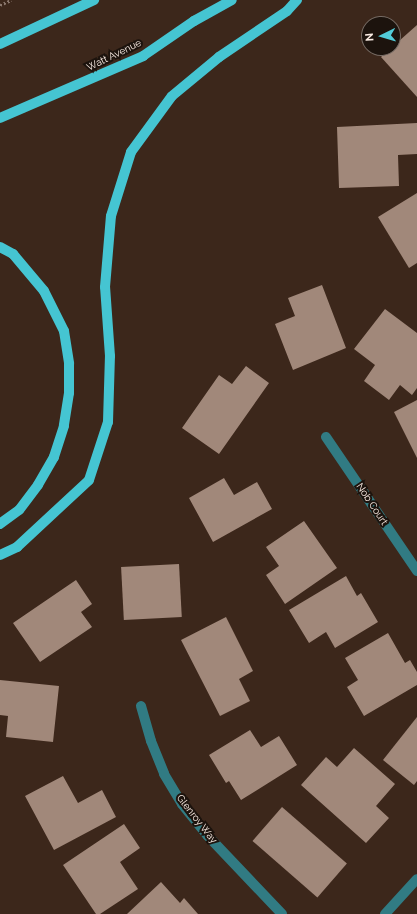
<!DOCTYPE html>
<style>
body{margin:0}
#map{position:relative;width:417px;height:914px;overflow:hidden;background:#3c271b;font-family:Raleway,sans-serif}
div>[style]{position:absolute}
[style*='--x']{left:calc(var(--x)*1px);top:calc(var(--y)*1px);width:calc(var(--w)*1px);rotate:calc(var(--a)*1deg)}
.building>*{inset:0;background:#a1887a;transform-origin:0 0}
.path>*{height:2.5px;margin-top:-1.25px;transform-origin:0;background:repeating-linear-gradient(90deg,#8a776d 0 2px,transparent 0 4px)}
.minor>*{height:10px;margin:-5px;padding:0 5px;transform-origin:5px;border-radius:5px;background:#317b83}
.major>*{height:10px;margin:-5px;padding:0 5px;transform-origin:5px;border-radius:5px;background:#45c5d2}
span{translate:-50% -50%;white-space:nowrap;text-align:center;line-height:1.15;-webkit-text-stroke:4px #1c130d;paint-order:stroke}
.street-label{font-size:10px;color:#fbede5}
.north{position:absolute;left:361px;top:16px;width:40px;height:40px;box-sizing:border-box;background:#1c130d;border:1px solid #756a63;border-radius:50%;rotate:265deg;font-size:11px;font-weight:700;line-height:16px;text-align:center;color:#fbede5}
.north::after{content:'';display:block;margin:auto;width:14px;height:18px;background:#52cbd8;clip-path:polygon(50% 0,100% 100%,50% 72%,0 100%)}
</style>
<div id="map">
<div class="building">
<div style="clip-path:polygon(417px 25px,417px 97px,381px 57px)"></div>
<div style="clip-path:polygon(417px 123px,417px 154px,398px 155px,399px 186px,339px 188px,337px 127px)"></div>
<div style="clip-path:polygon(417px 193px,417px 263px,409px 268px,378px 217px)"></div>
<div style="clip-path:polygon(322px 285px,346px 348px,293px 370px,275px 324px,295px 316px,288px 298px)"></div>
<div style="clip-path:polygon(385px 309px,417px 333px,417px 388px,412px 395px,400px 385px,389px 400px,364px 381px,375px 365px,354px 349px)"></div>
<div style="clip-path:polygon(246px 366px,269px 383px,219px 454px,182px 428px,219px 375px,232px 384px)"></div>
<div style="clip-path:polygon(417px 400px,417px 458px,394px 412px)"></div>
<div style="clip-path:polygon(224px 478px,234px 495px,257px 482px,272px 509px,213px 542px,189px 498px)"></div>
<div style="clip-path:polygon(304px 521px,337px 568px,285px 604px,266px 575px,279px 566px,266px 547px)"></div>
<div style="left:179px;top:564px;width:53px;height:58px;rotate:87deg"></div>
<div style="clip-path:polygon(346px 576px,357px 596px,361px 593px,378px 622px,335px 648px,326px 632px,309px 643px,289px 610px)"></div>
<div style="clip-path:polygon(76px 580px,92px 604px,81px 612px,92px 627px,40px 662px,13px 623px)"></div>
<div style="clip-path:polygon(226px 617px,253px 671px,239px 679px,250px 701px,220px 716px,181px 640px)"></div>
<div style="clip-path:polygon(388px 633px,405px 663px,410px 660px,417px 672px,417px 685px,364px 716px,347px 687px,358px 680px,345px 658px)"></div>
<div style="clip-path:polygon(0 680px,59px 686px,53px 742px,6px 737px,8px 716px,0 715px)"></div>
<div style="clip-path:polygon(417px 717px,417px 781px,414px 785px,383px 760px)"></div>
<div style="clip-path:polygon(250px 730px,261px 747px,279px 736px,297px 765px,241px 800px,229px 781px,226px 783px,209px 755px)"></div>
<div style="clip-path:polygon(354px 748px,395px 784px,376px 806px,389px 818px,366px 843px,301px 785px,326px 757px,337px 767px)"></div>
<div style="clip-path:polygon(63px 776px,78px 803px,102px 790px,116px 817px,54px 850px,25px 796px)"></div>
<div style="left:282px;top:807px;width:86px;height:45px;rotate:41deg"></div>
<div style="clip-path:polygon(124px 824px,140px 848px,120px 862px,138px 889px,100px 914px,96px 914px,63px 865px)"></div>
<div style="clip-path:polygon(161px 882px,180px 903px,184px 898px,198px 914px,127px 914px)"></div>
</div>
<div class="path">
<div style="--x:0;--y:5;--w:12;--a:-24"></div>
</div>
<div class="minor">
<div style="--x:326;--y:437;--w:162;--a:55.8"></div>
<div style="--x:141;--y:706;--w:36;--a:74"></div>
<div style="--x:151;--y:741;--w:35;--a:68"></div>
<div style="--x:164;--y:774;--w:35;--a:59"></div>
<div style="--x:182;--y:804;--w:40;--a:51"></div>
<div style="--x:207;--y:835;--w:109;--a:46.5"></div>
<div style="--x:385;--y:914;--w:47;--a:-47.6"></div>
</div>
<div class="major">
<div style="--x:0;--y:44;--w:104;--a:-25.1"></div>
<div style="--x:0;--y:118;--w:156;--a:-23.4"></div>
<div style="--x:143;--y:56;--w:62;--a:-34.5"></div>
<div style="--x:194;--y:21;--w:43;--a:-28.9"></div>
<div style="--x:0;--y:247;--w:15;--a:28"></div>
<div style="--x:13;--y:254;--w:48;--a:50"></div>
<div style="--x:44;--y:291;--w:45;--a:63.4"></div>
<div style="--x:64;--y:331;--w:33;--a:81"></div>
<div style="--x:69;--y:364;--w:29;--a:90"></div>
<div style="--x:69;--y:393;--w:33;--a:99"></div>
<div style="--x:64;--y:426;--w:33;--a:108"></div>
<div style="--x:54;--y:457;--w:32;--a:120"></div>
<div style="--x:38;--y:485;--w:31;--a:127"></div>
<div style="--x:19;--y:510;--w:24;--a:144"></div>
<div style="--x:0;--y:555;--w:19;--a:-25"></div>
<div style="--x:17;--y:547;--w:98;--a:-42.9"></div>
<div style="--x:89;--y:480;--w:61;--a:-71.9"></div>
<div style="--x:108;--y:422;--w:66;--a:-88.3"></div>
<div style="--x:110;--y:356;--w:69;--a:-94.1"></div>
<div style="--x:105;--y:287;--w:71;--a:-85.2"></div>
<div style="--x:111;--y:216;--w:67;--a:-72.6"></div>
<div style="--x:131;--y:152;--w:69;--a:-53.8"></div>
<div style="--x:172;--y:96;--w:61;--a:-39.7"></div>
<div style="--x:219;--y:57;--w:82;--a:-34.1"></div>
<div style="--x:287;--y:11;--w:15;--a:-48"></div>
</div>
<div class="street-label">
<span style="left:114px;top:55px;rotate:-26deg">Watt Avenue</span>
<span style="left:372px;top:504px;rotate:56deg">Nob Court</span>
<span style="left:197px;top:819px;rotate:52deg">Glenroy Way</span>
</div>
<div class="north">N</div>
</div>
